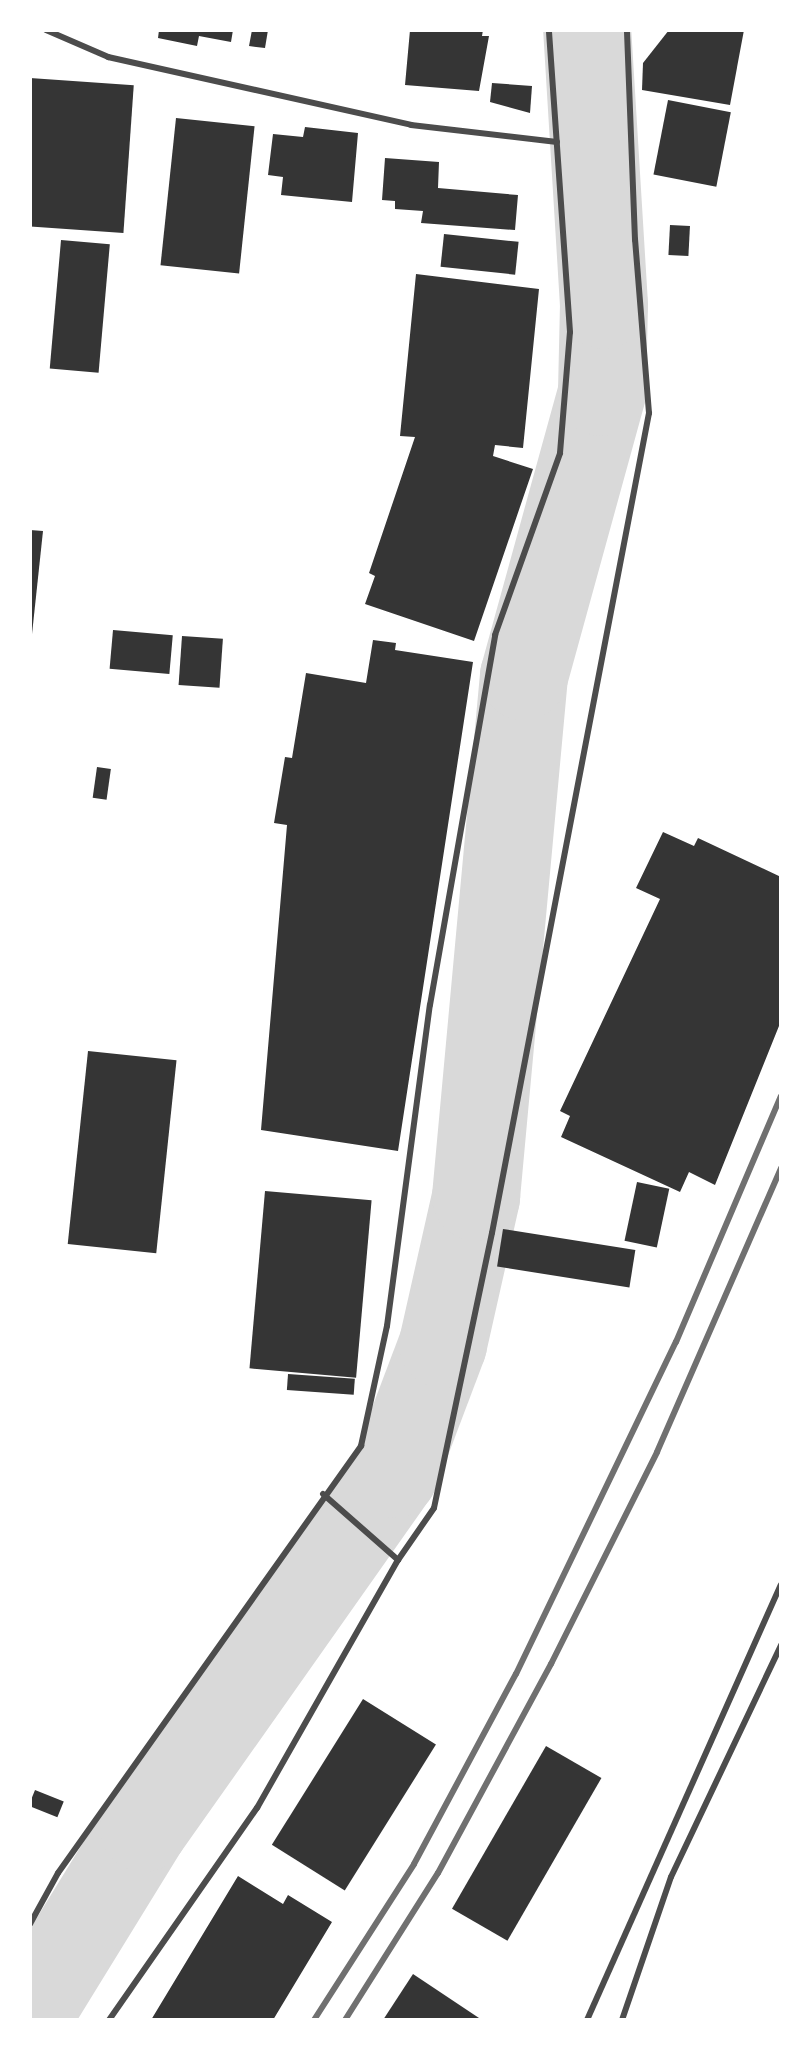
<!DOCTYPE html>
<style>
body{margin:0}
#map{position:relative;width:811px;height:2050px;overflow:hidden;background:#fff;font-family:Overpass,sans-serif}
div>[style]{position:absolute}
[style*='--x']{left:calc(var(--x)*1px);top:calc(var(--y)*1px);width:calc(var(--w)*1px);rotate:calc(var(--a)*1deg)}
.river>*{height:88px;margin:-44px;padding:0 44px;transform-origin:44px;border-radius:44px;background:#d9d9d9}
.building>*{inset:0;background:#353535;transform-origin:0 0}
.service>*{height:6px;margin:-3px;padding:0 3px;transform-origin:3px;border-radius:3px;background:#4c4c4c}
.rail>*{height:6px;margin:-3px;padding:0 3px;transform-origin:3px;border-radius:3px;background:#707070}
span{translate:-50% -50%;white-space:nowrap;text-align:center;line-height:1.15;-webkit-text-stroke:6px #fff;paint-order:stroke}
.frame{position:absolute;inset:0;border:32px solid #fff;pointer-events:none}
</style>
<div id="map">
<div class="river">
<div style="--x:30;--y:2013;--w:217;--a:-58.4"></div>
<div style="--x:144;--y:1828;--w:433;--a:-54.8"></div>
<div style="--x:394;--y:1474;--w:139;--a:-69.3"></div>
<div style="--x:443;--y:1344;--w:151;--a:-77.3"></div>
<div style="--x:476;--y:1197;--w:523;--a:-84.74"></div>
<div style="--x:524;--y:676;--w:295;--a:-74.6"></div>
<div style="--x:602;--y:392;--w:87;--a:-88.7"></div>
<div style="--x:604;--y:305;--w:276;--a:-93.5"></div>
</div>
<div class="building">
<div style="clip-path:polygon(159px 30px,233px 30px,231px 42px,199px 36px,197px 46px,158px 38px)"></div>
<div style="clip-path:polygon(252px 30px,268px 30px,265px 48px,249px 46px)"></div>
<div style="clip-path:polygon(410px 30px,483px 30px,482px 36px,489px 36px,479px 91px,405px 85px)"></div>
<div style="clip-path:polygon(669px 30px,744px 30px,730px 105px,642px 90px,643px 63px)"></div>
<div style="left:30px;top:78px;width:104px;height:148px;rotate:4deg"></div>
<div style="clip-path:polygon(492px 83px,532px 86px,530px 113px,490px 102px)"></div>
<div style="left:668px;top:100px;width:64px;height:76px;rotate:11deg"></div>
<div style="left:176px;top:118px;width:79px;height:148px;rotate:6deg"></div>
<div style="clip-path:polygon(305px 127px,358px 133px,352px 202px,281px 195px,283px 177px,268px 175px,273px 134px,303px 137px)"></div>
<div style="clip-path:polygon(385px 158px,439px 162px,438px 188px,518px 195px,515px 230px,421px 223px,423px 211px,395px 209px,395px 201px,382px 200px)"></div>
<div style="left:670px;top:225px;width:20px;height:30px;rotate:3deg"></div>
<div style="left:444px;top:234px;width:75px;height:33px;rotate:6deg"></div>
<div style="left:61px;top:240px;width:49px;height:129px;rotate:5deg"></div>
<div style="clip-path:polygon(416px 274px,539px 289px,523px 448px,495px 445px,493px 456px,533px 469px,474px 641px,365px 604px,375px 576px,369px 573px,415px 437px,400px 436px)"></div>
<div style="clip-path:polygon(30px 530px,43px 531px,32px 634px,30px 633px)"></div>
<div style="left:113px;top:630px;width:60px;height:39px;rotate:5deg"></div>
<div style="left:182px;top:636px;width:41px;height:49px;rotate:4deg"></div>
<div style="clip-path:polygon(373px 640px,396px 643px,395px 650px,473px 662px,398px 1151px,261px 1130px,287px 825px,274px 823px,285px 757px,292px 758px,306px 673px,366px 683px)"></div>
<div style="left:97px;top:767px;width:14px;height:31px;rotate:8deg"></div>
<div style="clip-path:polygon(663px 832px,694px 846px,698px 838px,781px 877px,781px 1021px,715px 1185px,689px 1172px,680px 1192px,561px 1137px,570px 1116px,560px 1111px,660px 899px,636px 888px)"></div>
<div style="left:88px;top:1051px;width:89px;height:194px;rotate:6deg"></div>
<div style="left:637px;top:1182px;width:33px;height:60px;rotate:12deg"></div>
<div style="left:265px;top:1191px;width:107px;height:178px;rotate:5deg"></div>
<div style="left:503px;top:1229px;width:134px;height:38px;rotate:9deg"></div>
<div style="left:288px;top:1374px;width:67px;height:16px;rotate:4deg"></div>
<div style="left:363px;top:1699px;width:86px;height:172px;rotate:32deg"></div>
<div style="left:546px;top:1746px;width:64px;height:188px;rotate:30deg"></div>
<div style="left:35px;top:1790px;width:31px;height:17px;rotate:22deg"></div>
<div style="clip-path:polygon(238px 1876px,283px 1904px,288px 1895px,332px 1922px,273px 2020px,151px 2020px)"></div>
<div style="clip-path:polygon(413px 1974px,482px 2020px,383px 2020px)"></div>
</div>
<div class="service">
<div style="--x:46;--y:30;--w:68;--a:23.5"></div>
<div style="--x:108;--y:57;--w:311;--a:12.6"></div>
<div style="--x:411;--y:125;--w:147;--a:6.6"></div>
<div style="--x:323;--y:1494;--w:100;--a:41.3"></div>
<div style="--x:30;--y:1924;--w:58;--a:-61.2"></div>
<div style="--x:58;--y:1873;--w:524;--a:-54.64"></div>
<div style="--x:361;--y:1446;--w:123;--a:-77.8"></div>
<div style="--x:387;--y:1326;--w:324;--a:-82.4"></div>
<div style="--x:430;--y:1005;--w:376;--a:-80"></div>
<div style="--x:495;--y:635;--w:193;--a:-70.3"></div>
<div style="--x:560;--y:453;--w:121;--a:-85.3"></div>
<div style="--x:570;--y:332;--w:303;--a:-94"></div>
<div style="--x:109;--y:2020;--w:259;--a:-55.1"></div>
<div style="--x:257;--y:1808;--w:285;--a:-60.4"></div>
<div style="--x:398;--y:1560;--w:63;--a:-55.3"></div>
<div style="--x:434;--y:1508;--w:281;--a:-78.1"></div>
<div style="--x:492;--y:1233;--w:835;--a:-79.16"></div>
<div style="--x:649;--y:413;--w:174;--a:-94.6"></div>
<div style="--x:635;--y:240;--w:210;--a:-92.2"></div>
<div style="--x:587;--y:2020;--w:476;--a:-66"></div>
<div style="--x:622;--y:2020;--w:151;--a:-71.1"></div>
<div style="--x:671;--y:1877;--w:257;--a:-64.6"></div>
</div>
<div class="rail">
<div style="--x:314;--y:2020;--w:185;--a:-57.3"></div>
<div style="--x:414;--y:1864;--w:216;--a:-61.8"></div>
<div style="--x:516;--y:1674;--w:369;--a:-64.3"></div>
<div style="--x:676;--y:1342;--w:267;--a:-66.9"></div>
<div style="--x:345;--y:2020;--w:174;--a:-57.7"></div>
<div style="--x:438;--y:1873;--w:238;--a:-61.6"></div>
<div style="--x:551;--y:1664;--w:237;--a:-63.4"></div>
<div style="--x:657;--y:1452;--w:310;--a:-66.4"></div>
</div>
<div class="frame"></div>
</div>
